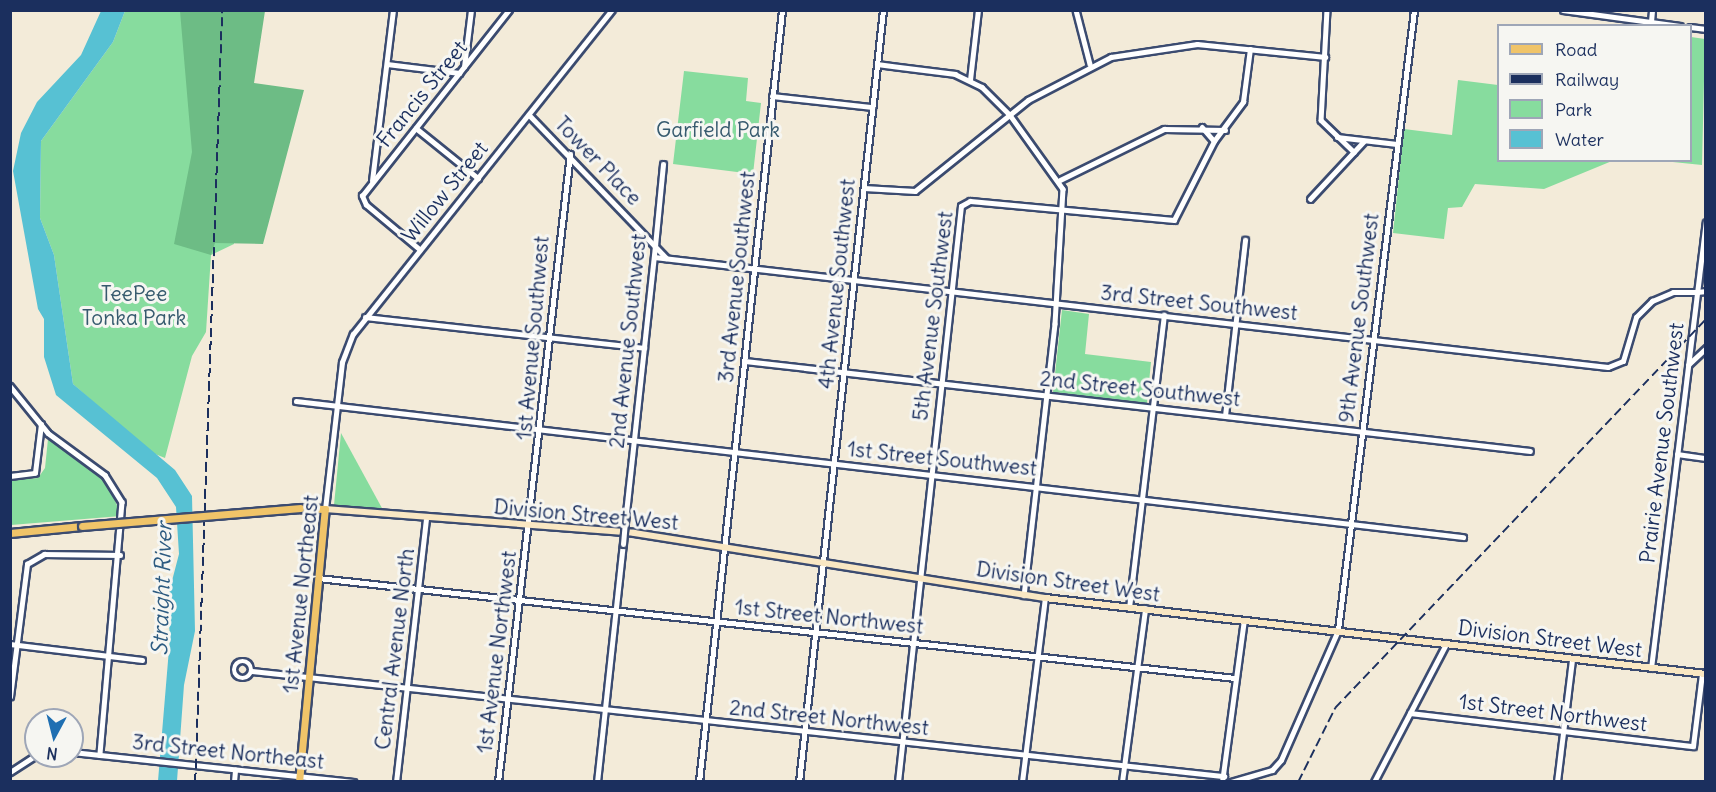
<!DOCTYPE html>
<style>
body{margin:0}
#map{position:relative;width:1716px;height:792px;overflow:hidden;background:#f3ebd9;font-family:Delius,sans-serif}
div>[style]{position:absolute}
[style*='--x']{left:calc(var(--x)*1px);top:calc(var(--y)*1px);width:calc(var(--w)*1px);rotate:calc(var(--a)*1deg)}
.green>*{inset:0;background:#87dc9e}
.forest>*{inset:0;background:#6dbc85}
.water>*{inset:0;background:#57c1d3}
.roads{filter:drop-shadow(2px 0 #3b4b70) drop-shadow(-2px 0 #3b4b70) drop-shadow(0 2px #3b4b70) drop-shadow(0 -2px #3b4b70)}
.minor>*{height:4.5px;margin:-2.25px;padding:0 2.25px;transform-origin:2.25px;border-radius:2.25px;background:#fff}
.minor>.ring{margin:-2.25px;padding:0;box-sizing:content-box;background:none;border:4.5px solid #fff;border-radius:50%}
.tertiary>*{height:5px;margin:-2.5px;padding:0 2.5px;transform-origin:2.5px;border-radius:2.5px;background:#fff}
.secondary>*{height:6px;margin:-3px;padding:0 3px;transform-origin:3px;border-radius:3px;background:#f9e7c3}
.primary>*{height:7px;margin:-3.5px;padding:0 3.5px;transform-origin:3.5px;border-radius:3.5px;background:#f0c469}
.rail>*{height:1.5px;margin-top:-0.75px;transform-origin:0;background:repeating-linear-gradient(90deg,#1b2f5e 0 9px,transparent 0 13.5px)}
.bridges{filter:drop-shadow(2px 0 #3b4b70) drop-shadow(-2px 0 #3b4b70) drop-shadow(0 2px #3b4b70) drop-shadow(0 -2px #3b4b70)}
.tertiary-bridge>*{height:5px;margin:-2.5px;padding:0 2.5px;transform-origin:2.5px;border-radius:2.5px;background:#fff}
.primary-bridge>*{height:7px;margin:-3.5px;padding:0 3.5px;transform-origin:3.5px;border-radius:3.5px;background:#f0c469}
span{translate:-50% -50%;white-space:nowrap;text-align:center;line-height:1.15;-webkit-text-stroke:6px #f6f6f2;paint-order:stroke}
.street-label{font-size:21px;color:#1b2f5e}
.park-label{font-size:21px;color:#365a6e}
.water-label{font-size:22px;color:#2d5b81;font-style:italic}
.frame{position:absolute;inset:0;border:12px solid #1b2f5e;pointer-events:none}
.legend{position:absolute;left:1497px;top:24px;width:195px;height:138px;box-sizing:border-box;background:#f6f6f2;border:2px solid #9ea6b7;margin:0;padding:8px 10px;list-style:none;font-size:18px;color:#1b2f5e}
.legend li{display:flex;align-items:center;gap:12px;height:30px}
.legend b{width:30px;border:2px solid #9ea6b7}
.north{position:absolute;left:24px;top:708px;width:60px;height:60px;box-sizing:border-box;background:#f6f6f2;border:2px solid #9ea6b7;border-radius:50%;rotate:187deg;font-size:16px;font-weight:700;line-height:24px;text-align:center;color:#1b2f5e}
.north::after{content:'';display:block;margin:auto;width:21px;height:27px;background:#1f6fb2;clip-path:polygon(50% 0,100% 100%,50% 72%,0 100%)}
</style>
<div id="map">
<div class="green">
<div style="clip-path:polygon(125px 11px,236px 11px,234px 244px,211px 255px,206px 332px,192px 356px,165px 458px,150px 452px,73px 384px,54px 255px,40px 218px,41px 141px,113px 42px)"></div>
<div style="clip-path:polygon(1691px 37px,1705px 39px,1702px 165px,1663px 161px,1690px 160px)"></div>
<div style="clip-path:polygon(684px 71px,748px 78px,746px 101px,761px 103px,753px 174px,673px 164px)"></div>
<div style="clip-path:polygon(1458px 80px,1498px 85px,1498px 160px,1612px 161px,1544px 189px,1475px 184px,1462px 207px,1448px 208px,1444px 239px,1393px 233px,1404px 129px,1452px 135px)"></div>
<div style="clip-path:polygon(1062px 310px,1089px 314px,1085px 354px,1151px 362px,1147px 403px,1053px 392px)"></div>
<div style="clip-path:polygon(341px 433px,383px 510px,334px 505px)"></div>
<div style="clip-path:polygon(48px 439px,108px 482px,121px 516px,11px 525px,10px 480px,38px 478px,45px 468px)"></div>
</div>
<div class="forest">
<div style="clip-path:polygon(180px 11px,265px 11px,254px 83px,304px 90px,263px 244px,215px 243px,211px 255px,174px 244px,192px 152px)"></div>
</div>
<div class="water">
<div style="clip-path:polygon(101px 11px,125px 11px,113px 42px,41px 141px,40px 218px,54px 255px,73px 384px,175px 470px,192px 496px,195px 631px,184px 685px,177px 781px,158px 781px,170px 637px,167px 600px,179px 554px,176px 507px,157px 478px,56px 395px,44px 357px,44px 319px,38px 309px,13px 171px,21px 133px,37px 102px,81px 55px)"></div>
</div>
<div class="roads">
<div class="minor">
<div style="--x:1076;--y:10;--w:56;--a:75.5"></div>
<div style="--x:1327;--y:10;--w:110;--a:93.1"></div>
<div style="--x:1321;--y:120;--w:46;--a:44.1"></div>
<div style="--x:1563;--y:10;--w:118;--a:7.8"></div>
<div style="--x:1651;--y:22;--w:12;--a:-85"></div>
<div style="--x:1690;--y:27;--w:16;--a:7"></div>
<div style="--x:387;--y:64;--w:73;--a:7.1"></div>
<div style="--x:877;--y:64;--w:79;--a:7.3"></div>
<div style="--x:955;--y:74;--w:30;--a:26"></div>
<div style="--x:982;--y:87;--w:40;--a:45"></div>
<div style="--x:1010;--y:115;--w:91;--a:54.4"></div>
<div style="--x:1063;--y:189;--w:135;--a:93.4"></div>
<div style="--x:1055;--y:324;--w:273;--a:96.5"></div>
<div style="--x:464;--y:67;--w:57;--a:-83"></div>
<div style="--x:970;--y:80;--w:70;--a:-83.5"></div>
<div style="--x:772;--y:96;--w:101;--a:6.3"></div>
<div style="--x:1202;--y:127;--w:18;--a:49"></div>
<div style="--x:416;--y:128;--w:80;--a:38.9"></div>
<div style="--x:1337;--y:137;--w:60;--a:6.7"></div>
<div style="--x:1060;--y:180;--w:116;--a:-26.1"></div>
<div style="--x:1164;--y:129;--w:61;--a:0.9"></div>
<div style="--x:372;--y:181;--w:172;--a:-83"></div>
<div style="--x:864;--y:188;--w:51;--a:3.4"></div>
<div style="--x:915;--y:191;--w:145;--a:-38.8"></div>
<div style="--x:1028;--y:100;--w:93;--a:-27.4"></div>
<div style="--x:1111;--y:57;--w:87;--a:-8.6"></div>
<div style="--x:1197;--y:44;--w:129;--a:5.8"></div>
<div style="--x:1310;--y:199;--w:79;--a:-47"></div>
<div style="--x:655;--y:246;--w:82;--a:-84.4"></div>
<div style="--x:420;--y:250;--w:70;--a:-140.2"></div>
<div style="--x:366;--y:205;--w:10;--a:-114"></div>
<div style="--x:362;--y:196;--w:237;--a:-51.7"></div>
<div style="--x:1697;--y:292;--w:9;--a:-6"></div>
<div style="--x:365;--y:317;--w:281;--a:6.3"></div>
<div style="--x:745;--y:361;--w:790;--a:6.54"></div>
<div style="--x:1688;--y:365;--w:25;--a:-43"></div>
<div style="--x:10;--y:386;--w:60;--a:51"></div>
<div style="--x:48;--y:433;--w:71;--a:36.4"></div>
<div style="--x:105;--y:475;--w:32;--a:58"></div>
<div style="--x:122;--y:502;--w:254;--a:95"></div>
<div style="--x:296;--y:401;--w:1175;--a:6.65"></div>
<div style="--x:1225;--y:416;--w:177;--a:-83.5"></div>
<div style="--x:1677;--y:454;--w:29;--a:8"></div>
<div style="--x:10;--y:476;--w:25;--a:-7"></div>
<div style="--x:35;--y:473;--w:49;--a:-83"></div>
<div style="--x:318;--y:578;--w:923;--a:6.22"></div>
<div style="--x:1129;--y:608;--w:295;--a:-83.2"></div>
<div style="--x:10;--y:644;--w:133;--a:6.9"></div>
<div class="ring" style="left:234px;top:661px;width:13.5px;height:13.5px"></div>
<div style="--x:252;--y:671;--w:978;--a:6.17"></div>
<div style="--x:10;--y:697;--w:134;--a:-82.7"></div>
<div style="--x:27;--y:564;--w:20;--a:-30"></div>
<div style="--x:44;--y:554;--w:76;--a:0.8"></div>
<div style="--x:1410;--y:713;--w:285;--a:6.7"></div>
<div style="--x:1693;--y:746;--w:73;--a:-82.9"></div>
<div style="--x:234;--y:782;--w:12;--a:-85"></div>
<div style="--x:498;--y:782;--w:632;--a:-83.46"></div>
<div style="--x:699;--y:782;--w:776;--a:-83.86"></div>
<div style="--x:898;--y:782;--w:579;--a:-83.76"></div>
<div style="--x:961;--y:206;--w:10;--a:-29"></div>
<div style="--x:970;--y:201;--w:205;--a:5.3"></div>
<div style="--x:1174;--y:220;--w:89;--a:-63.1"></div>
<div style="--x:1214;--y:141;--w:49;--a:-53.4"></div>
<div style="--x:1243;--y:102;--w:53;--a:-82.5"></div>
<div style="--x:1022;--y:782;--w:185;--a:-82.9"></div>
<div style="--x:1122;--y:782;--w:175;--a:-82.4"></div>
<div style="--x:1374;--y:782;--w:156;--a:-62.4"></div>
<div style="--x:1557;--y:782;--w:124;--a:-83"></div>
</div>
<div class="tertiary">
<div style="--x:529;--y:115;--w:198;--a:46.2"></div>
<div style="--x:654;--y:257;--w:960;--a:6.58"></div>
<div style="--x:1608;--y:367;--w:16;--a:-22"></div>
<div style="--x:1623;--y:361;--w:46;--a:-73.5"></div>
<div style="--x:1636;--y:317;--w:23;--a:-45"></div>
<div style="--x:1652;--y:301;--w:23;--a:-23"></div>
<div style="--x:1673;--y:292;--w:24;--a:0"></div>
<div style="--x:325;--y:509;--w:148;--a:-83.4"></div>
<div style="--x:342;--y:362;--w:30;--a:-69"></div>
<div style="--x:353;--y:334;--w:415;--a:-51.4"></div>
<div style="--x:625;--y:522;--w:278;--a:-83.8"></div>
<div style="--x:1651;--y:668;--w:449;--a:-83"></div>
<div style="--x:72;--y:752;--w:283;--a:6.1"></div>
<div style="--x:10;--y:772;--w:31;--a:-33"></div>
<div style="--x:396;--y:782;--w:264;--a:-83.5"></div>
<div style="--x:597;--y:782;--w:239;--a:-83.8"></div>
<div style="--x:799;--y:782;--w:777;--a:-83.79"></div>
<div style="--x:1222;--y:782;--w:163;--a:-82.3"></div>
<div style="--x:1231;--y:782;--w:43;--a:-16.3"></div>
<div style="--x:1272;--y:770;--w:13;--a:-48"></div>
<div style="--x:1281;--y:760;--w:142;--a:-66.3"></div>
<div style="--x:1338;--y:630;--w:625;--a:-83.01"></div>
</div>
<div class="secondary">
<div style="--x:325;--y:509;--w:310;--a:4.4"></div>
<div style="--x:634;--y:533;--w:416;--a:9"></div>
<div style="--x:1045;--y:598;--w:665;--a:6.56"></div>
</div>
<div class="primary">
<div style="--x:10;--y:533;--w:72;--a:-5.6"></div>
<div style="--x:299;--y:782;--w:274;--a:-84.6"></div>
<div style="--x:325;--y:509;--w:25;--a:-178"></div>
</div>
</div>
<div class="rail">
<div style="--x:195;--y:782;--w:772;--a:-88"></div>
<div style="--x:1298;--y:782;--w:83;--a:-63.4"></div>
<div style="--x:1335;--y:708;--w:538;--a:-46.36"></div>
</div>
<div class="bridges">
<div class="tertiary-bridge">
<div style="--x:623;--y:544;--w:22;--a:-85"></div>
</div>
<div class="primary-bridge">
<div style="--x:82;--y:526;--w:219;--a:-4.7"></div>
</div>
</div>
<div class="street-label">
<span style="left:422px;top:94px;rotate:-51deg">Francis Street</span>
<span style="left:598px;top:161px;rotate:46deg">Tower Place</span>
<span style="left:445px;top:192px;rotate:-51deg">Willow Street</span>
<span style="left:737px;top:277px;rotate:-84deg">3rd Avenue Southwest</span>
<span style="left:837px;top:284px;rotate:-84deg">4th Avenue Southwest</span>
<span style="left:1199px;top:303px;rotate:6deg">3rd Street Southwest</span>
<span style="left:933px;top:316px;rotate:-83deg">5th Avenue Southwest</span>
<span style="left:1359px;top:318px;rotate:-83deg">9th Avenue Southwest</span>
<span style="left:533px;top:338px;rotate:-85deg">1st Avenue Southwest</span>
<span style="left:628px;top:341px;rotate:-84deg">2nd Avenue Southwest</span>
<span style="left:1140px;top:389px;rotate:6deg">2nd Street Southwest</span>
<span style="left:1662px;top:443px;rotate:-83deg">Prairie Avenue Southwest</span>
<span style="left:942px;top:459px;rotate:6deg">1st Street Southwest</span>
<span style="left:586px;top:515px;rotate:5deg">Division Street West</span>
<span style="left:1068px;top:582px;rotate:8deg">Division Street West</span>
<span style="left:301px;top:594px;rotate:-84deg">1st Avenue Northeast</span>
<span style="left:829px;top:617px;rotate:6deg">1st Street Northwest</span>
<span style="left:1550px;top:639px;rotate:7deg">Division Street West</span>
<span style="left:395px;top:649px;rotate:-83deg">Central Avenue North</span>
<span style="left:497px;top:652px;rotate:-83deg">1st Avenue Northwest</span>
<span style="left:1553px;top:713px;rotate:7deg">1st Street Northwest</span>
<span style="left:829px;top:718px;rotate:6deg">2nd Street Northwest</span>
<span style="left:228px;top:752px;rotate:6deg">3rd Street Northeast</span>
</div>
<div class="park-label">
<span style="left:718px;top:130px">Garfield Park</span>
<span style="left:134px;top:306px">TeePee<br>Tonka Park</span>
</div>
<div class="water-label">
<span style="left:162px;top:589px;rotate:-88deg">Straight River</span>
</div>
<div class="frame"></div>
<ul class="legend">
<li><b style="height:8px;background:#f0c469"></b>Road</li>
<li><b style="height:8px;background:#1b2f5e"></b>Railway</li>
<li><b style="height:16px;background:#87dc9e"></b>Park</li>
<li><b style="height:16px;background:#57c1d3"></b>Water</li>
</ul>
<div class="north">N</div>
</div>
